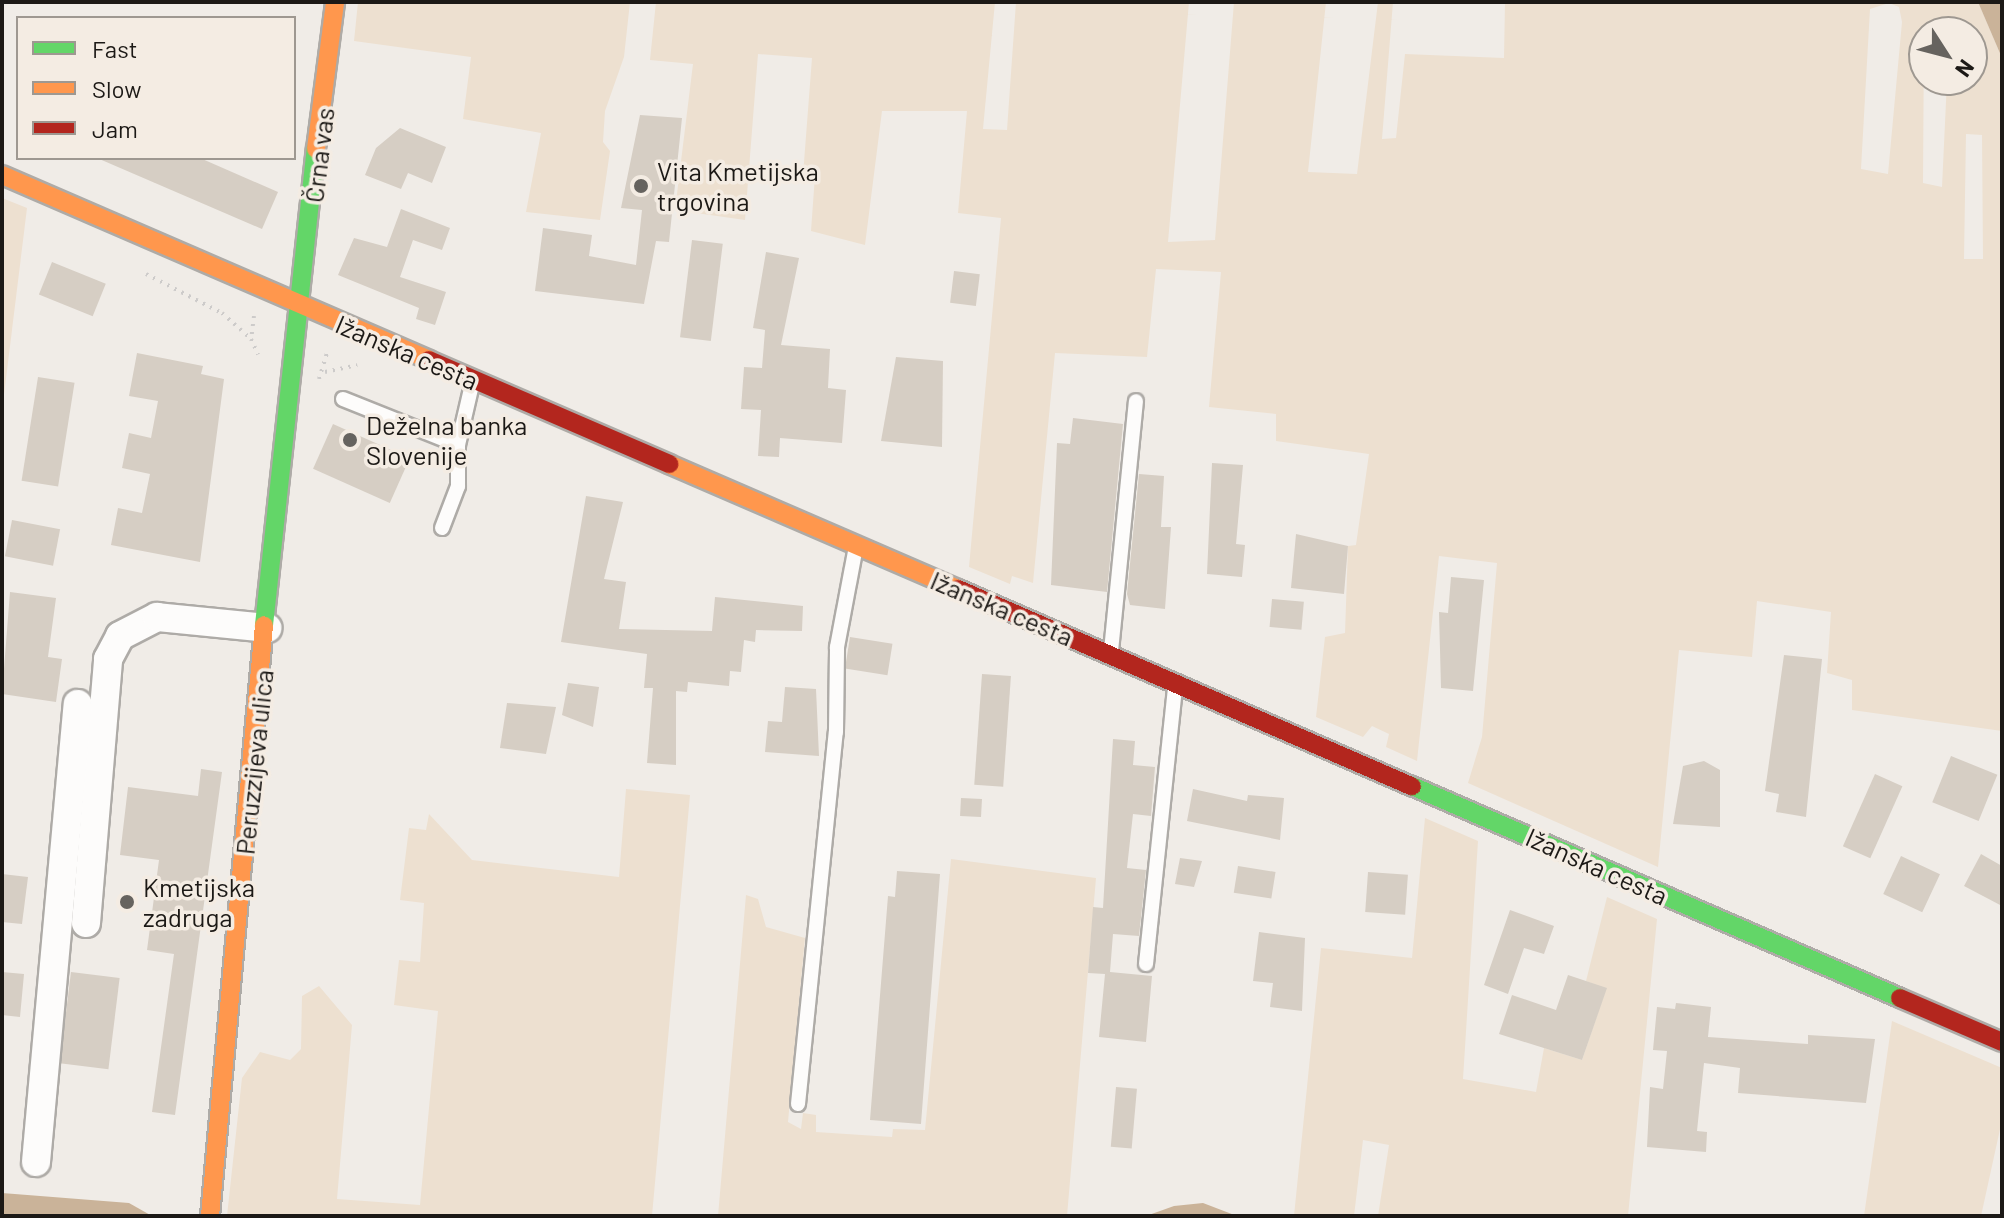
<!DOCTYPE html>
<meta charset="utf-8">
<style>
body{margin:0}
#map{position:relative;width:2004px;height:1218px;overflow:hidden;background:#f0ece7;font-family:Barlow,sans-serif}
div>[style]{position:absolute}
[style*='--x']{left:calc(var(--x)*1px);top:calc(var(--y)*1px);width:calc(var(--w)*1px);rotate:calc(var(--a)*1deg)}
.green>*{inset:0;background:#ede0d0}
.water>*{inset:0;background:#cab399}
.building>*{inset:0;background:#d6cec4;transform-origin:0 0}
.path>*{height:4px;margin-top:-2px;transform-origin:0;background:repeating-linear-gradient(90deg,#cdcbca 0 2px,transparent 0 8px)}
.roads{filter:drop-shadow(2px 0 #aeaba7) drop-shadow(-2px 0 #aeaba7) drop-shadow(0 2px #aeaba7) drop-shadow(0 -2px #aeaba7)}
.lane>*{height:14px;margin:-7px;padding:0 7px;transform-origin:7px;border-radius:7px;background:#fdfcfb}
.street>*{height:28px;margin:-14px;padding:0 14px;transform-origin:14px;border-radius:14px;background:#fdfcfb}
.fast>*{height:18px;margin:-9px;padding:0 9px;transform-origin:9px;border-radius:9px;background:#63d668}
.slow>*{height:18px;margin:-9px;padding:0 9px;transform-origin:9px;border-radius:9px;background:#ff974d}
.jam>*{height:18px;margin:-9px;padding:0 9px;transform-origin:9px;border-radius:9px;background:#b3261e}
.dots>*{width:22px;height:22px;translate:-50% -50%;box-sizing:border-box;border:4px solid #f4ece3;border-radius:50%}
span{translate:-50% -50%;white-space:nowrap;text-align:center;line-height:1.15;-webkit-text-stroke:7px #f4ece3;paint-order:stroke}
.street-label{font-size:26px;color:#1c1916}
.poi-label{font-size:26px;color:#1c1916}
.left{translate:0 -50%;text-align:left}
.frame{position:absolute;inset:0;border:4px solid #1c1916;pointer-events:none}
.legend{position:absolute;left:16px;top:16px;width:280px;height:144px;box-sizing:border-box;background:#f4ece3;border:2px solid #9e9891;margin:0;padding:10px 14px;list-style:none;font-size:24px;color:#1c1916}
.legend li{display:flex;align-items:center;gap:16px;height:40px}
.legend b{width:40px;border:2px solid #9e9891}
.north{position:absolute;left:1908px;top:16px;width:80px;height:80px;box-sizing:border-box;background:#f4ece3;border:2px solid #9e9891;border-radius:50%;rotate:126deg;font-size:22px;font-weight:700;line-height:32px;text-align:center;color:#1c1916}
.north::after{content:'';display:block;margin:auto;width:28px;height:36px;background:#66635f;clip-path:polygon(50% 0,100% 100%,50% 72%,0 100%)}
</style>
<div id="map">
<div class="green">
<div style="clip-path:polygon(358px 2px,630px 2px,624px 57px,605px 111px,603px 142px,610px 151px,600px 220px,526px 212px,541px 133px,463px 119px,471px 57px,354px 41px)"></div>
<div style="clip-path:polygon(evenodd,656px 2px,995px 2px,983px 129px,1007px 130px,1016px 2px,1189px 2px,1168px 242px,1215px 240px,1234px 2px,1326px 2px,1308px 172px,1357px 174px,1378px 2px,1393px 2px,1382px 139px,1396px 138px,1405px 54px,1504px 58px,1505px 2px,1978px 2px,2002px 58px,2002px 731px,1852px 710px,1852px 680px,1827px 673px,1831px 612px,1757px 601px,1752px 657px,1679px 650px,1658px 867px,1468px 783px,1482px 737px,1497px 563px,1439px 556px,1417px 761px,1386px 747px,1389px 734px,1372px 726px,1363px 737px,1316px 717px,1325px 637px,1345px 633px,1348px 546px,1356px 545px,1369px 454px,1276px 441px,1276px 414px,1209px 407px,1221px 272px,1156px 269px,1147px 357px,1055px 353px,1033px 583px,1012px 576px,1010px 584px,969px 567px,1001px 218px,958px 213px,967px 111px,882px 111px,865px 245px,811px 231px,815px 175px,803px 175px,812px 58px,758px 54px,745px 220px,675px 210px,693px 64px,650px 60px,656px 2px,1889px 3px,1899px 7px,1902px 22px,1888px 174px,1861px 169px,1870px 9px,1889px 3px,656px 2px,1924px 32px,1972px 32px,1972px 80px,1947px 80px,1942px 187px,1923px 183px,1924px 32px,656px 2px,1966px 134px,1982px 135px,1983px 259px,1964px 259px,1966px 134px)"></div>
<div style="clip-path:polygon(2px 198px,27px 208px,2px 411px)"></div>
<div style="clip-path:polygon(626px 789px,690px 795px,652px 1216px,227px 1216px,242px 1078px,260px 1052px,290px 1060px,301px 1049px,302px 996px,319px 986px,352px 1025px,337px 1199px,420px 1205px,438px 1011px,394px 1005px,399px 960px,420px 962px,424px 903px,400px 900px,409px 828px,426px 830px,429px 814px,472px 860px,619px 877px)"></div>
<div style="clip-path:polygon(1425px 818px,1478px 841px,1463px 1079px,1536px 1092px,1544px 1048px,1582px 1060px,1606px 989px,1586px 981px,1607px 897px,1657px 919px,1628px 1216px,1378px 1216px,1389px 1145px,1363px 1140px,1354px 1216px,1294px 1216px,1321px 948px,1412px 958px)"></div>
<div style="clip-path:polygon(951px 859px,1096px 878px,1067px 1216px,718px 1216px,746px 895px,758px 899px,766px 927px,805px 938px,788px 1122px,801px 1129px,803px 1113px,816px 1115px,816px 1132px,892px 1137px,893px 1129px,925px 1130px)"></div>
<div style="clip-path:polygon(1892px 1021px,2002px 1068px,2002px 1120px,1981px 1216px,1864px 1216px)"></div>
</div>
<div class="water">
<div style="clip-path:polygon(1978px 2px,2002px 2px,2002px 58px)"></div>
<div style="clip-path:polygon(2px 1193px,129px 1203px,152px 1216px,2px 1216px)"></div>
<div style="clip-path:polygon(1203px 1203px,1237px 1216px,1146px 1216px,1174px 1206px)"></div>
</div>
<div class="building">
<div style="clip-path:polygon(640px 115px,682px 118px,669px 242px,656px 241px,644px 304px,535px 291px,543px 228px,592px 235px,589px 256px,636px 265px,642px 210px,621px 208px)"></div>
<div style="clip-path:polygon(400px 128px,446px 147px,432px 183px,408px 173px,401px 189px,365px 175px,376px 148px)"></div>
<div style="clip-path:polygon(97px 158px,200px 158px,278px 192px,262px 229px)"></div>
<div style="clip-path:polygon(401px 209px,450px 228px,442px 250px,413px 240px,400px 277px,446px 292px,435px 325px,416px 319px,419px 308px,338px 275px,354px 238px,387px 247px)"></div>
<div style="left:692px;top:240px;width:31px;height:98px;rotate:7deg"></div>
<div style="clip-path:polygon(766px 252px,799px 258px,781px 345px,830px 349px,828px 388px,846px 390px,842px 443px,780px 438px,779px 457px,758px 456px,761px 410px,741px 409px,744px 367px,762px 368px,765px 330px,753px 328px)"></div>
<div style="left:52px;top:262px;width:58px;height:35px;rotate:22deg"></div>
<div style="left:954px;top:271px;width:26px;height:32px;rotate:7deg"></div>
<div style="clip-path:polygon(137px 353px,203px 366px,201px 374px,224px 379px,200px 562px,111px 545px,118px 508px,142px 513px,150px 474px,122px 468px,129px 433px,151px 438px,158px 401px,129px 396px)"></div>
<div style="clip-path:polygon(896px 357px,943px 361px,942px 447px,881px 441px)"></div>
<div style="left:38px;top:377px;width:37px;height:105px;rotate:9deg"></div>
<div style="clip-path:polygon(1073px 418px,1123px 424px,1107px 592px,1051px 585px,1057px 443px,1070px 444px)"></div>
<div style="left:333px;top:424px;width:84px;height:49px;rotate:24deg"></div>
<div style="clip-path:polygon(1212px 463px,1243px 465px,1236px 544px,1245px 545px,1242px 577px,1207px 574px)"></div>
<div style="clip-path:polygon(1139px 474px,1164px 476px,1161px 527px,1171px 527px,1165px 609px,1130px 605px,1127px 594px)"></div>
<div style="clip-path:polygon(586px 496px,623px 502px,604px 579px,626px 582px,619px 629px,712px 631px,715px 597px,803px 606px,802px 631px,756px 630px,755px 642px,744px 640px,741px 672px,730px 671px,729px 686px,688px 682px,687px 692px,676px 691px,676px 765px,647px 763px,653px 688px,644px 688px,647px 654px,561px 642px)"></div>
<div style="left:12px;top:520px;width:49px;height:37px;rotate:11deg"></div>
<div style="clip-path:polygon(1296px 534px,1348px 546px,1344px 594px,1291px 588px)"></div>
<div style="clip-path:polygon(1451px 577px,1484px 580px,1473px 691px,1441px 688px,1439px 612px,1448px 613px)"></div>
<div style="clip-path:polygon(10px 592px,56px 598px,48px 657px,62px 659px,56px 702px,2px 694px)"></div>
<div style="left:1272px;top:599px;width:32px;height:28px;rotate:5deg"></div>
<div style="left:850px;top:637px;width:43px;height:32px;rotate:9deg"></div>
<div style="clip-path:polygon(1784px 655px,1822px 659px,1806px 817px,1776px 812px,1779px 794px,1765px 791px)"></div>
<div style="left:982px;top:674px;width:29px;height:111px;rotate:4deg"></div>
<div style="clip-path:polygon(568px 683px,599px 687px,593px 727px,562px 715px)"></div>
<div style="clip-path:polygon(785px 687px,816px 689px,819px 756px,765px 752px,768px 721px,782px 722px)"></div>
<div style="clip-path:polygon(507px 703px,556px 707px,546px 754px,500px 748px)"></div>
<div style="clip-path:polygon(1113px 739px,1135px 741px,1133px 765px,1155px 767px,1151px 816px,1133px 814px,1127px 868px,1146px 870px,1139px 936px,1113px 934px,1110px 972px,1152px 976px,1146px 1042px,1099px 1037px,1105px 974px,1088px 973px,1093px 907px,1103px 908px)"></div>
<div style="left:1951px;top:756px;width:50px;height:50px;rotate:22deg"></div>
<div style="clip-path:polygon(1704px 761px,1720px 770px,1720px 827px,1673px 824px,1683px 766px)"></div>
<div style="clip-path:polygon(201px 769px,222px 772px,175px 1115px,152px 1112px,174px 954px,147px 950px,159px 860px,120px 855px,128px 787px,198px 796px)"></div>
<div style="left:1875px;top:774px;width:30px;height:79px;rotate:24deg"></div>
<div style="clip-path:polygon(1193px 789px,1247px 801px,1248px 795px,1284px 798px,1280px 840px,1187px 821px)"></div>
<div style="left:961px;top:798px;width:21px;height:18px;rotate:3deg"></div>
<div style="clip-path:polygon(1981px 854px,2002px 866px,2002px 906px,1964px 886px)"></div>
<div style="left:1901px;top:856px;width:43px;height:42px;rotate:25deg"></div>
<div style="clip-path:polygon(1180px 858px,1202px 861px,1194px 887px,1175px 884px)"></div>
<div style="left:1238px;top:866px;width:38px;height:27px;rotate:9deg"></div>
<div style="clip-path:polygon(897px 871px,940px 874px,921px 1124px,870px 1120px,888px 896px,895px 897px)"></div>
<div style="left:1368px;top:872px;width:40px;height:40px;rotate:4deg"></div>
<div style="clip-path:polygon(2px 874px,28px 877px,22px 924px,2px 922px)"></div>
<div style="clip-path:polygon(1510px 910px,1554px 926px,1544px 954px,1524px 948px,1508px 994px,1484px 985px)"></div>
<div style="clip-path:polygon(1259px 932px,1305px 938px,1302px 1011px,1270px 1007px,1273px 983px,1253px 981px)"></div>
<div style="clip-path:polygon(2px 972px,24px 974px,20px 1017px,2px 1015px)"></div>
<div style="left:71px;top:972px;width:49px;height:92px;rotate:7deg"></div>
<div style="clip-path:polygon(1568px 975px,1607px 988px,1582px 1060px,1499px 1034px,1512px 995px,1556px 1010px)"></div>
<div style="clip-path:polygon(1676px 1003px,1711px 1007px,1708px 1037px,1808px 1044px,1808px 1035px,1875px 1039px,1866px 1103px,1738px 1093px,1740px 1068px,1704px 1063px,1697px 1131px,1707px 1132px,1706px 1152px,1647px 1147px,1650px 1087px,1663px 1089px,1667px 1051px,1653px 1050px,1657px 1007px,1675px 1009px)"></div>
<div style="left:1116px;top:1087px;width:21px;height:60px;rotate:5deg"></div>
</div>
<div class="path">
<div style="--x:146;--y:274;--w:85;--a:27.2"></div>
<div style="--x:222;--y:313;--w:39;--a:42"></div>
<div style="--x:254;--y:316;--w:23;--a:97"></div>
<div style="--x:251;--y:339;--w:17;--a:65"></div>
<div style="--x:325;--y:372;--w:33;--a:-12"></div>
<div style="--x:319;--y:379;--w:30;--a:-73"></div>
</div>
<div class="roads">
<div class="lane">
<div style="--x:343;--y:399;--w:124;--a:21.8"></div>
<div style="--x:458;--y:445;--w:67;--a:-77"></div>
<div style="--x:442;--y:528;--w:45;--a:-69.1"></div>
<div style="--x:458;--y:486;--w:41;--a:-90"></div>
<div style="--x:1111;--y:651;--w:251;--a:-84.3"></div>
<div style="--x:1146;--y:964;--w:279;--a:-84"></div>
<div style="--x:798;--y:1104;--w:374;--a:-84.2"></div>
<div style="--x:836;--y:732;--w:85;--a:-89.3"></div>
<div style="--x:837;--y:647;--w:103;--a:-79.3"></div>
</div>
<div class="street">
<div style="--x:86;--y:923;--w:265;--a:-85.2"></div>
<div style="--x:108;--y:659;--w:26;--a:-62"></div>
<div style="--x:120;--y:636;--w:42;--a:-27.2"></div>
<div style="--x:157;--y:617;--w:111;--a:5.7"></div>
<div style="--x:36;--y:1162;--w:460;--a:-84.8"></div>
</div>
<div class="fast">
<div style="--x:264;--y:625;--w:479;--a:-83.8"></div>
<div style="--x:1412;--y:786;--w:532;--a:23.48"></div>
</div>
<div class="slow">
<div style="--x:316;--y:149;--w:148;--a:-82.6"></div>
<div style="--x:2;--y:175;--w:465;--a:23.4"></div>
<div style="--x:669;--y:464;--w:315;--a:23.4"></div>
<div style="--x:210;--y:1216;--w:593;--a:-84.78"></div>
</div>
<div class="jam">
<div style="--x:429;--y:360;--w:262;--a:23.4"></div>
<div style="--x:958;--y:589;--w:495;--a:23.5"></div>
<div style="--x:1900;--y:998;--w:111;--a:23.3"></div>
</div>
</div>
<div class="dots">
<div style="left:641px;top:186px;background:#66635f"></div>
<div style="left:350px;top:440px;background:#66635f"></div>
<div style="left:127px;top:902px;background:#66635f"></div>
</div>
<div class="street-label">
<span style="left:319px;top:155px;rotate:-83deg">Črna vas</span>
<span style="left:407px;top:352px;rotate:23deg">Ižanska cesta</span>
<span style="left:1002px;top:608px;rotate:23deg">Ižanska cesta</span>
<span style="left:254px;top:762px;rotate:-84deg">Peruzzijeva ulica</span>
<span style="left:1597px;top:866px;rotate:24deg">Ižanska cesta</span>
</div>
<div class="poi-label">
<span class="left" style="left:657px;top:186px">Vita Kmetijska<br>trgovina</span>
<span class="left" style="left:366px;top:440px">Deželna banka<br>Slovenije</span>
<span class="left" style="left:143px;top:902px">Kmetijska<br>zadruga</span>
</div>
<div class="frame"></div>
<ul class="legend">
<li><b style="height:10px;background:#63d668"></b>Fast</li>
<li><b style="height:10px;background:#ff974d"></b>Slow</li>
<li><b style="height:10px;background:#b3261e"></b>Jam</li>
</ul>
<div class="north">N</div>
</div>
